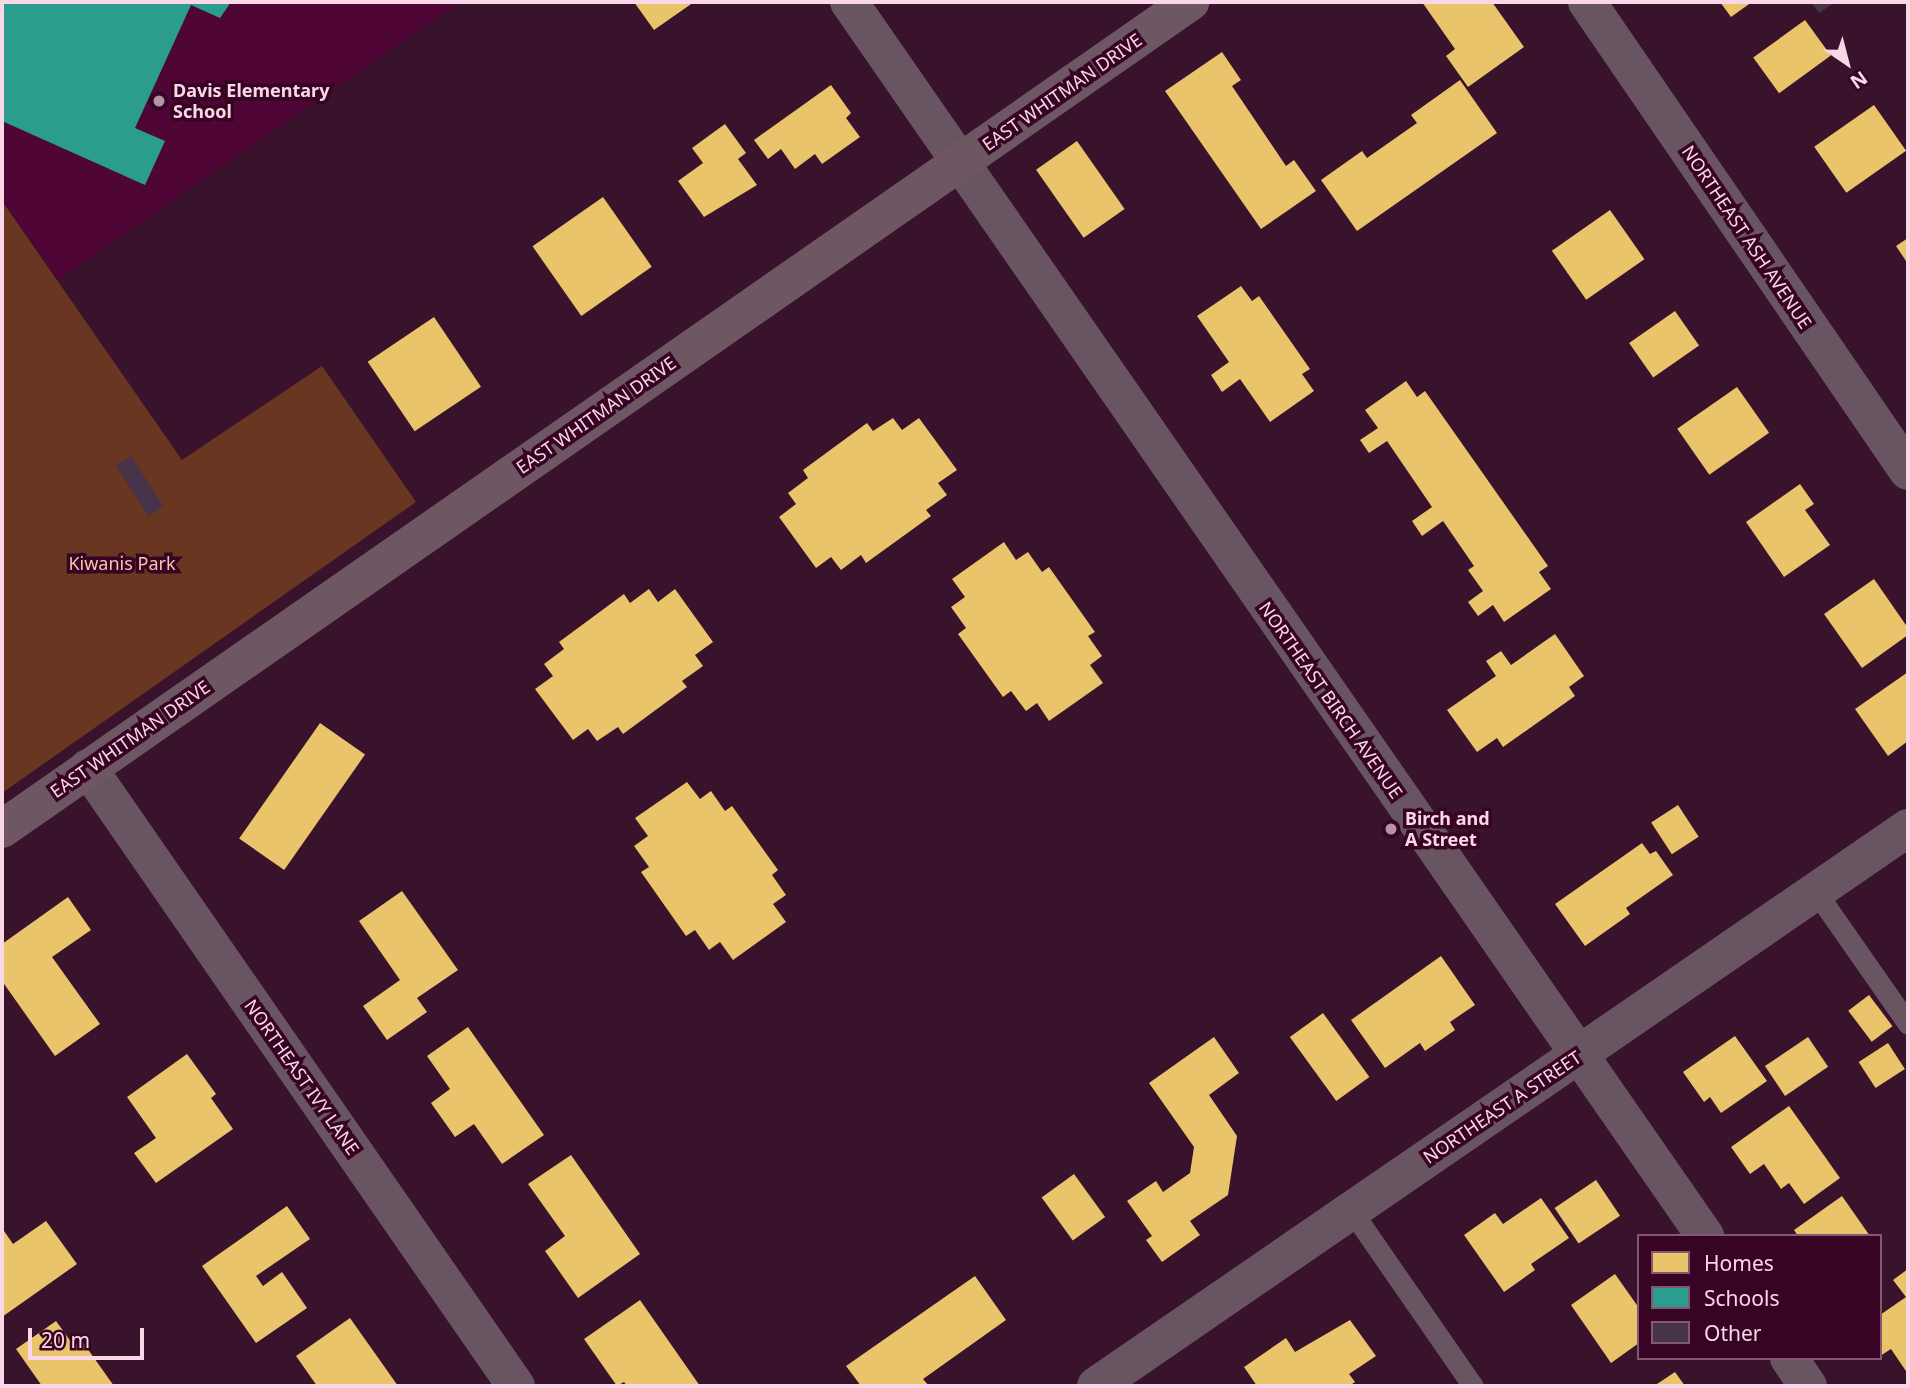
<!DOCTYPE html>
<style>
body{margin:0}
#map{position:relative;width:1910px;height:1388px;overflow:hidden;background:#39122b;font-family:"Noto Sans",sans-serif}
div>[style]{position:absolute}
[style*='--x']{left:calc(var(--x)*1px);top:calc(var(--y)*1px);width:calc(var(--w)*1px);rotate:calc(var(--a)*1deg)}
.built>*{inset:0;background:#4f0535}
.green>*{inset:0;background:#693721}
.homes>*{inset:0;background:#e9c46a;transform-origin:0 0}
.schools>*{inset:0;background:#2a9d8f}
.building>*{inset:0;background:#47344b;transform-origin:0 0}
.service>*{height:21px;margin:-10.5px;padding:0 10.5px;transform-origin:10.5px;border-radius:10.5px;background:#695561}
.minor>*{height:38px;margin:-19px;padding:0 19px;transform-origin:19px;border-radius:19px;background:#695561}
.secondary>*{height:38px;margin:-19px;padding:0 19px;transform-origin:19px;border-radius:19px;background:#6e5663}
.dots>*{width:19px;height:19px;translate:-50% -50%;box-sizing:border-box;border:4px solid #370423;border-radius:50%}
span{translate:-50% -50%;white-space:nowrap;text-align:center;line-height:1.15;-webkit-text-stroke:7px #370423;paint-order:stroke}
.poi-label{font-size:18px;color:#fad7e7;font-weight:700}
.left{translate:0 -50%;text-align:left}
.street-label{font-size:18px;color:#fad7e7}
.park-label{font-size:18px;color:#f3c8b2}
.frame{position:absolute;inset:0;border:4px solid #fad7e7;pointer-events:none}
.legend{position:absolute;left:1637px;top:1234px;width:245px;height:126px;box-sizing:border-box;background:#370423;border:2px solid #855871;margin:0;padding:9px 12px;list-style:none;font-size:21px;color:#fad7e7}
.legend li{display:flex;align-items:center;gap:14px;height:35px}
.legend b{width:35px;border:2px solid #855871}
.north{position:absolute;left:1812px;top:28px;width:70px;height:70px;-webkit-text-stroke:5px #370423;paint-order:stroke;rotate:145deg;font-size:19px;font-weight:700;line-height:28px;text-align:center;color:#fad7e7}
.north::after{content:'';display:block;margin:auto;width:24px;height:32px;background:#fad7e7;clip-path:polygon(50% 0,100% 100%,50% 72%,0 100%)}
.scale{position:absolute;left:28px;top:1328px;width:116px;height:32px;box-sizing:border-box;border:4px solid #fad7e7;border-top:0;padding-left:9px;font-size:21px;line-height:24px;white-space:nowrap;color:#fad7e7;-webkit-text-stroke:5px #370423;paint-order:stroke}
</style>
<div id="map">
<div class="built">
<div style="clip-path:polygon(2px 2px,460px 2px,58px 280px,2px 201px)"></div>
</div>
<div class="green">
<div style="clip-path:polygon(2px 201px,182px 460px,322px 366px,416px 502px,2px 793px)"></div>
</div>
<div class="homes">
<div style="clip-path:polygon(634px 2px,694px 2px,654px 30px)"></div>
<div style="clip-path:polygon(1422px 2px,1492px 2px,1524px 47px,1468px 87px,1446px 56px,1455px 49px)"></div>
<div style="clip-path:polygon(1720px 2px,1752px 2px,1731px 17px)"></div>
<div style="left:1805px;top:20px;width:44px;height:64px;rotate:54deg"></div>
<div style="clip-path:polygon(1222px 52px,1241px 80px,1232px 86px,1286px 166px,1294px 160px,1316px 191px,1261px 229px,1165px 91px)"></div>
<div style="clip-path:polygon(1460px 80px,1497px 133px,1357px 231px,1321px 180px,1362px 151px,1367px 158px,1417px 123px,1411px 115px)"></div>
<div style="clip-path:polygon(831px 85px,851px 113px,846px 118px,860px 137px,822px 164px,815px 154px,795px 169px,781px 149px,768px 159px,754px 140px)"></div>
<div style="left:1874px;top:105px;width:56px;height:73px;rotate:55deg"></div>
<div style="clip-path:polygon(725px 124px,746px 153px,738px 159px,757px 185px,704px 217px,678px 181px,703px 163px,692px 148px)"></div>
<div style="left:1077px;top:141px;width:83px;height:50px;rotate:55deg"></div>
<div style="left:603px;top:197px;width:85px;height:86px;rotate:55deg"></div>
<div style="left:1610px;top:210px;width:60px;height:71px;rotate:55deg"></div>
<div style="clip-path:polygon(1908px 238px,1908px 264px,1896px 246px)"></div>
<div style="clip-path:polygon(1241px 286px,1252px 301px,1259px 296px,1310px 369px,1302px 374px,1314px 391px,1270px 422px,1240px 379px,1222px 392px,1211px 375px,1229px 362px,1197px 316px)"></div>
<div style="left:1675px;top:311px;width:42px;height:56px;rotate:55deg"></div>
<div style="left:434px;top:317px;width:84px;height:80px;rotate:56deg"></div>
<div style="clip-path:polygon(1406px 381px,1417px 397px,1425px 391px,1548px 566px,1539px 572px,1551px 589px,1504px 622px,1493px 605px,1478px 616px,1468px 602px,1483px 591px,1468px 570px,1474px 566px,1443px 521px,1422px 536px,1412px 521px,1432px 507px,1387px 441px,1369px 453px,1360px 440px,1378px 428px,1365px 410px)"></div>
<div style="left:1737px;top:387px;width:56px;height:73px;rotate:55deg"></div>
<div style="clip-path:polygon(893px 418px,902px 430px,919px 418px,957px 470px,938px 483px,947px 495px,926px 510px,931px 516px,866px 563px,861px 555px,841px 570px,831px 557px,816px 568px,779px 517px,796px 504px,788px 493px,808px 478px,803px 470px,867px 423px,873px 431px)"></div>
<div style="clip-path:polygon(1800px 484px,1814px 504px,1805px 510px,1830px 545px,1784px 577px,1746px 522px)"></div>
<div style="clip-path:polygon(1004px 542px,1016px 560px,1028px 552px,1042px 572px,1049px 567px,1095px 632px,1088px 636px,1102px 656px,1090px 665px,1103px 683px,1049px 721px,1037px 703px,1026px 711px,1011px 691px,1003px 697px,958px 634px,966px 628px,951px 607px,965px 597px,952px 579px)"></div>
<div style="clip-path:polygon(1874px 579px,1908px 628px,1908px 635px,1862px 668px,1824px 614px)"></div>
<div style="clip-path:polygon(649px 589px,658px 602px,675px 589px,713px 642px,695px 655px,703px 666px,682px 681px,687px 687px,623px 734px,618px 727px,597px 741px,588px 729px,573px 740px,535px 689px,553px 676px,544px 664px,564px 649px,559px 642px,624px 594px,630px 603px)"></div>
<div style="clip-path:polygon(1555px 634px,1584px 676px,1569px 687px,1575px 696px,1503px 747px,1497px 738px,1477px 752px,1447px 710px,1496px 676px,1486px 661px,1501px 651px,1511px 665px)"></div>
<div style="clip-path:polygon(1908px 672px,1908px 741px,1888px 756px,1855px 709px)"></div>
<div style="left:320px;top:723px;width:55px;height:141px;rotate:35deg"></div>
<div style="clip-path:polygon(687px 782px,700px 799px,711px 791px,725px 811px,732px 806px,778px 870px,772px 875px,786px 895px,773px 904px,786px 922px,733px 960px,720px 942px,709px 950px,695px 930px,686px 936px,641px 872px,649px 867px,634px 846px,648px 836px,635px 818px)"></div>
<div style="left:1678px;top:805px;width:38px;height:32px;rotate:57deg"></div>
<div style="clip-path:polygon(1642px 843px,1650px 854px,1656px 851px,1673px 875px,1626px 908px,1630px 914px,1585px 946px,1555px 904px)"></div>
<div style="clip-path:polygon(402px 891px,458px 970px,417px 998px,427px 1012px,387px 1040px,363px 1006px,400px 980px,359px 921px)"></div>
<div style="clip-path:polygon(68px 897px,91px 930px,52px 957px,100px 1024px,55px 1056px,2px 981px,2px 944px)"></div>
<div style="clip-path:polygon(1441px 956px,1475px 1005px,1450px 1022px,1455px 1030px,1425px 1051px,1420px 1043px,1385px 1068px,1351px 1020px)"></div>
<div style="left:1869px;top:995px;width:39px;height:26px;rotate:53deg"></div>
<div style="left:1323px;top:1013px;width:79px;height:41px;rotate:54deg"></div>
<div style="clip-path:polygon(468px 1027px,544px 1135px,502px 1164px,474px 1124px,455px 1137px,431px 1103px,450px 1089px,427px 1056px)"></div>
<div style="clip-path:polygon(1735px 1036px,1767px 1081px,1721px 1113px,1710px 1097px,1704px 1102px,1683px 1072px)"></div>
<div style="clip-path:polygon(1214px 1037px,1239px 1073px,1209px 1095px,1237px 1136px,1228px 1195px,1190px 1221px,1200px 1235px,1162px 1262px,1146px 1240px,1152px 1236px,1127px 1201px,1156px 1181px,1163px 1192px,1190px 1173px,1194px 1147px,1149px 1083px)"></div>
<div style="left:1808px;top:1037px;width:36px;height:52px;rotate:56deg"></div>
<div style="left:1888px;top:1043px;width:31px;height:35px;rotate:57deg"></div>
<div style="clip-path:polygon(187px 1054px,216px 1094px,211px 1098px,233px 1129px,156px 1183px,134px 1153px,156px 1138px,127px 1097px)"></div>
<div style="clip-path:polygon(1789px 1106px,1840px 1178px,1804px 1204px,1789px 1183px,1781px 1189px,1764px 1164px,1750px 1174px,1731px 1147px)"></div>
<div style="clip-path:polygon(571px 1155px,640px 1254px,578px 1298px,545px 1251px,565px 1236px,528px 1184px)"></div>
<div style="left:1074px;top:1174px;width:53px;height:40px;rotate:54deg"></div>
<div style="left:1596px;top:1180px;width:43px;height:50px;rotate:56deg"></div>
<div style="clip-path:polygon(1842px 1196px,1870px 1236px,1798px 1236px,1794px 1230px)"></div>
<div style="clip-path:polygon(1541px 1198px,1569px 1238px,1531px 1264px,1535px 1270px,1504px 1292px,1464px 1235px,1495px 1213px,1503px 1224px)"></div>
<div style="clip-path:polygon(287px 1206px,310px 1239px,256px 1276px,263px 1286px,282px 1272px,307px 1308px,256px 1343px,202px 1266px)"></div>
<div style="clip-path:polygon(46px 1221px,77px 1264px,2px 1317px,2px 1228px,13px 1244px)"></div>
<div style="clip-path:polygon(1908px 1269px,1908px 1374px,1891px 1349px,1880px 1356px,1880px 1315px,1906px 1297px,1893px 1280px)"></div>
<div style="clip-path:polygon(1615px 1274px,1639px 1308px,1639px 1343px,1611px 1363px,1571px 1305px)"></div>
<div style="clip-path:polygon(975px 1276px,1006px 1320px,923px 1379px,929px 1386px,861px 1386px,846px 1366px)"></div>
<div style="clip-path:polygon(640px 1300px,700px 1386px,627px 1386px,624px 1382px,617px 1386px,584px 1339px)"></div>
<div style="clip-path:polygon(350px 1318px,398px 1386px,317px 1386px,296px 1356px)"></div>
<div style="clip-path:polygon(1350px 1320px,1376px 1356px,1349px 1374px,1355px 1382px,1349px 1386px,1257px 1386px,1244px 1367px,1286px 1338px,1295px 1352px)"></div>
<div style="clip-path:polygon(56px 1321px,74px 1346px,82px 1341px,114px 1386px,42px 1386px,16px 1349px)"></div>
<div style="clip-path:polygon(1675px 1372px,1685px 1386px,1654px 1386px)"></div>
</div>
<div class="schools">
<div style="clip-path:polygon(2px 2px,231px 2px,220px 18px,191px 5px,135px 128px,165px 141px,145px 185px,2px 121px)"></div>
</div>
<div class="building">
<div style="clip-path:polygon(1811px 2px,1836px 2px,1819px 13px)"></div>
<div style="left:131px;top:456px;width:60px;height:18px;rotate:57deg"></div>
</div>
<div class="service">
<div style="--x:1816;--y:892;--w:161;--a:55.1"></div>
<div style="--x:1351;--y:1210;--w:214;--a:55.3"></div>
</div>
<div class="minor">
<div style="--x:849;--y:2;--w:1502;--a:55.25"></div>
<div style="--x:1587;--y:2;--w:568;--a:55.61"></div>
<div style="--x:88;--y:768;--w:752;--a:55.3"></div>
<div style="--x:1789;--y:1358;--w:34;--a:56"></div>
<div style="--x:1096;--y:1386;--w:985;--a:-34.5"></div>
</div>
<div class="secondary">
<div style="--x:2;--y:829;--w:1448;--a:-34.84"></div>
</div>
<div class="dots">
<div style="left:159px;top:101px;background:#b692a5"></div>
<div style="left:1391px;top:829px;background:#b692a5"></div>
</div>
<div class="poi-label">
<span class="left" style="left:173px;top:101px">Davis Elementary<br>School</span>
<span class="left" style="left:1405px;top:829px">Birch and<br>A Street</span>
</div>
<div class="street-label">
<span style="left:1062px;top:92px;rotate:-35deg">EAST WHITMAN DRIVE</span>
<span style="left:1747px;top:237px;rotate:56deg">NORTHEAST ASH AVENUE</span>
<span style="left:596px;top:415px;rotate:-35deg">EAST WHITMAN DRIVE</span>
<span style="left:1331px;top:700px;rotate:55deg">NORTHEAST BIRCH AVENUE</span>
<span style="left:130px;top:739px;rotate:-35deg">EAST WHITMAN DRIVE</span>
<span style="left:302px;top:1077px;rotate:55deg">NORTHEAST IVY LANE</span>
<span style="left:1502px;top:1107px;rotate:-34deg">NORTHEAST A STREET</span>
</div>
<div class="park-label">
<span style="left:122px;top:563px">Kiwanis Park</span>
</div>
<div class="frame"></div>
<ul class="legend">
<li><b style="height:19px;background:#e9c46a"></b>Homes</li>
<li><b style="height:19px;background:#2a9d8f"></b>Schools</li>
<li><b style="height:19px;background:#47344b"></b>Other</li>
</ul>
<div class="north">N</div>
<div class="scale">20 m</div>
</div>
